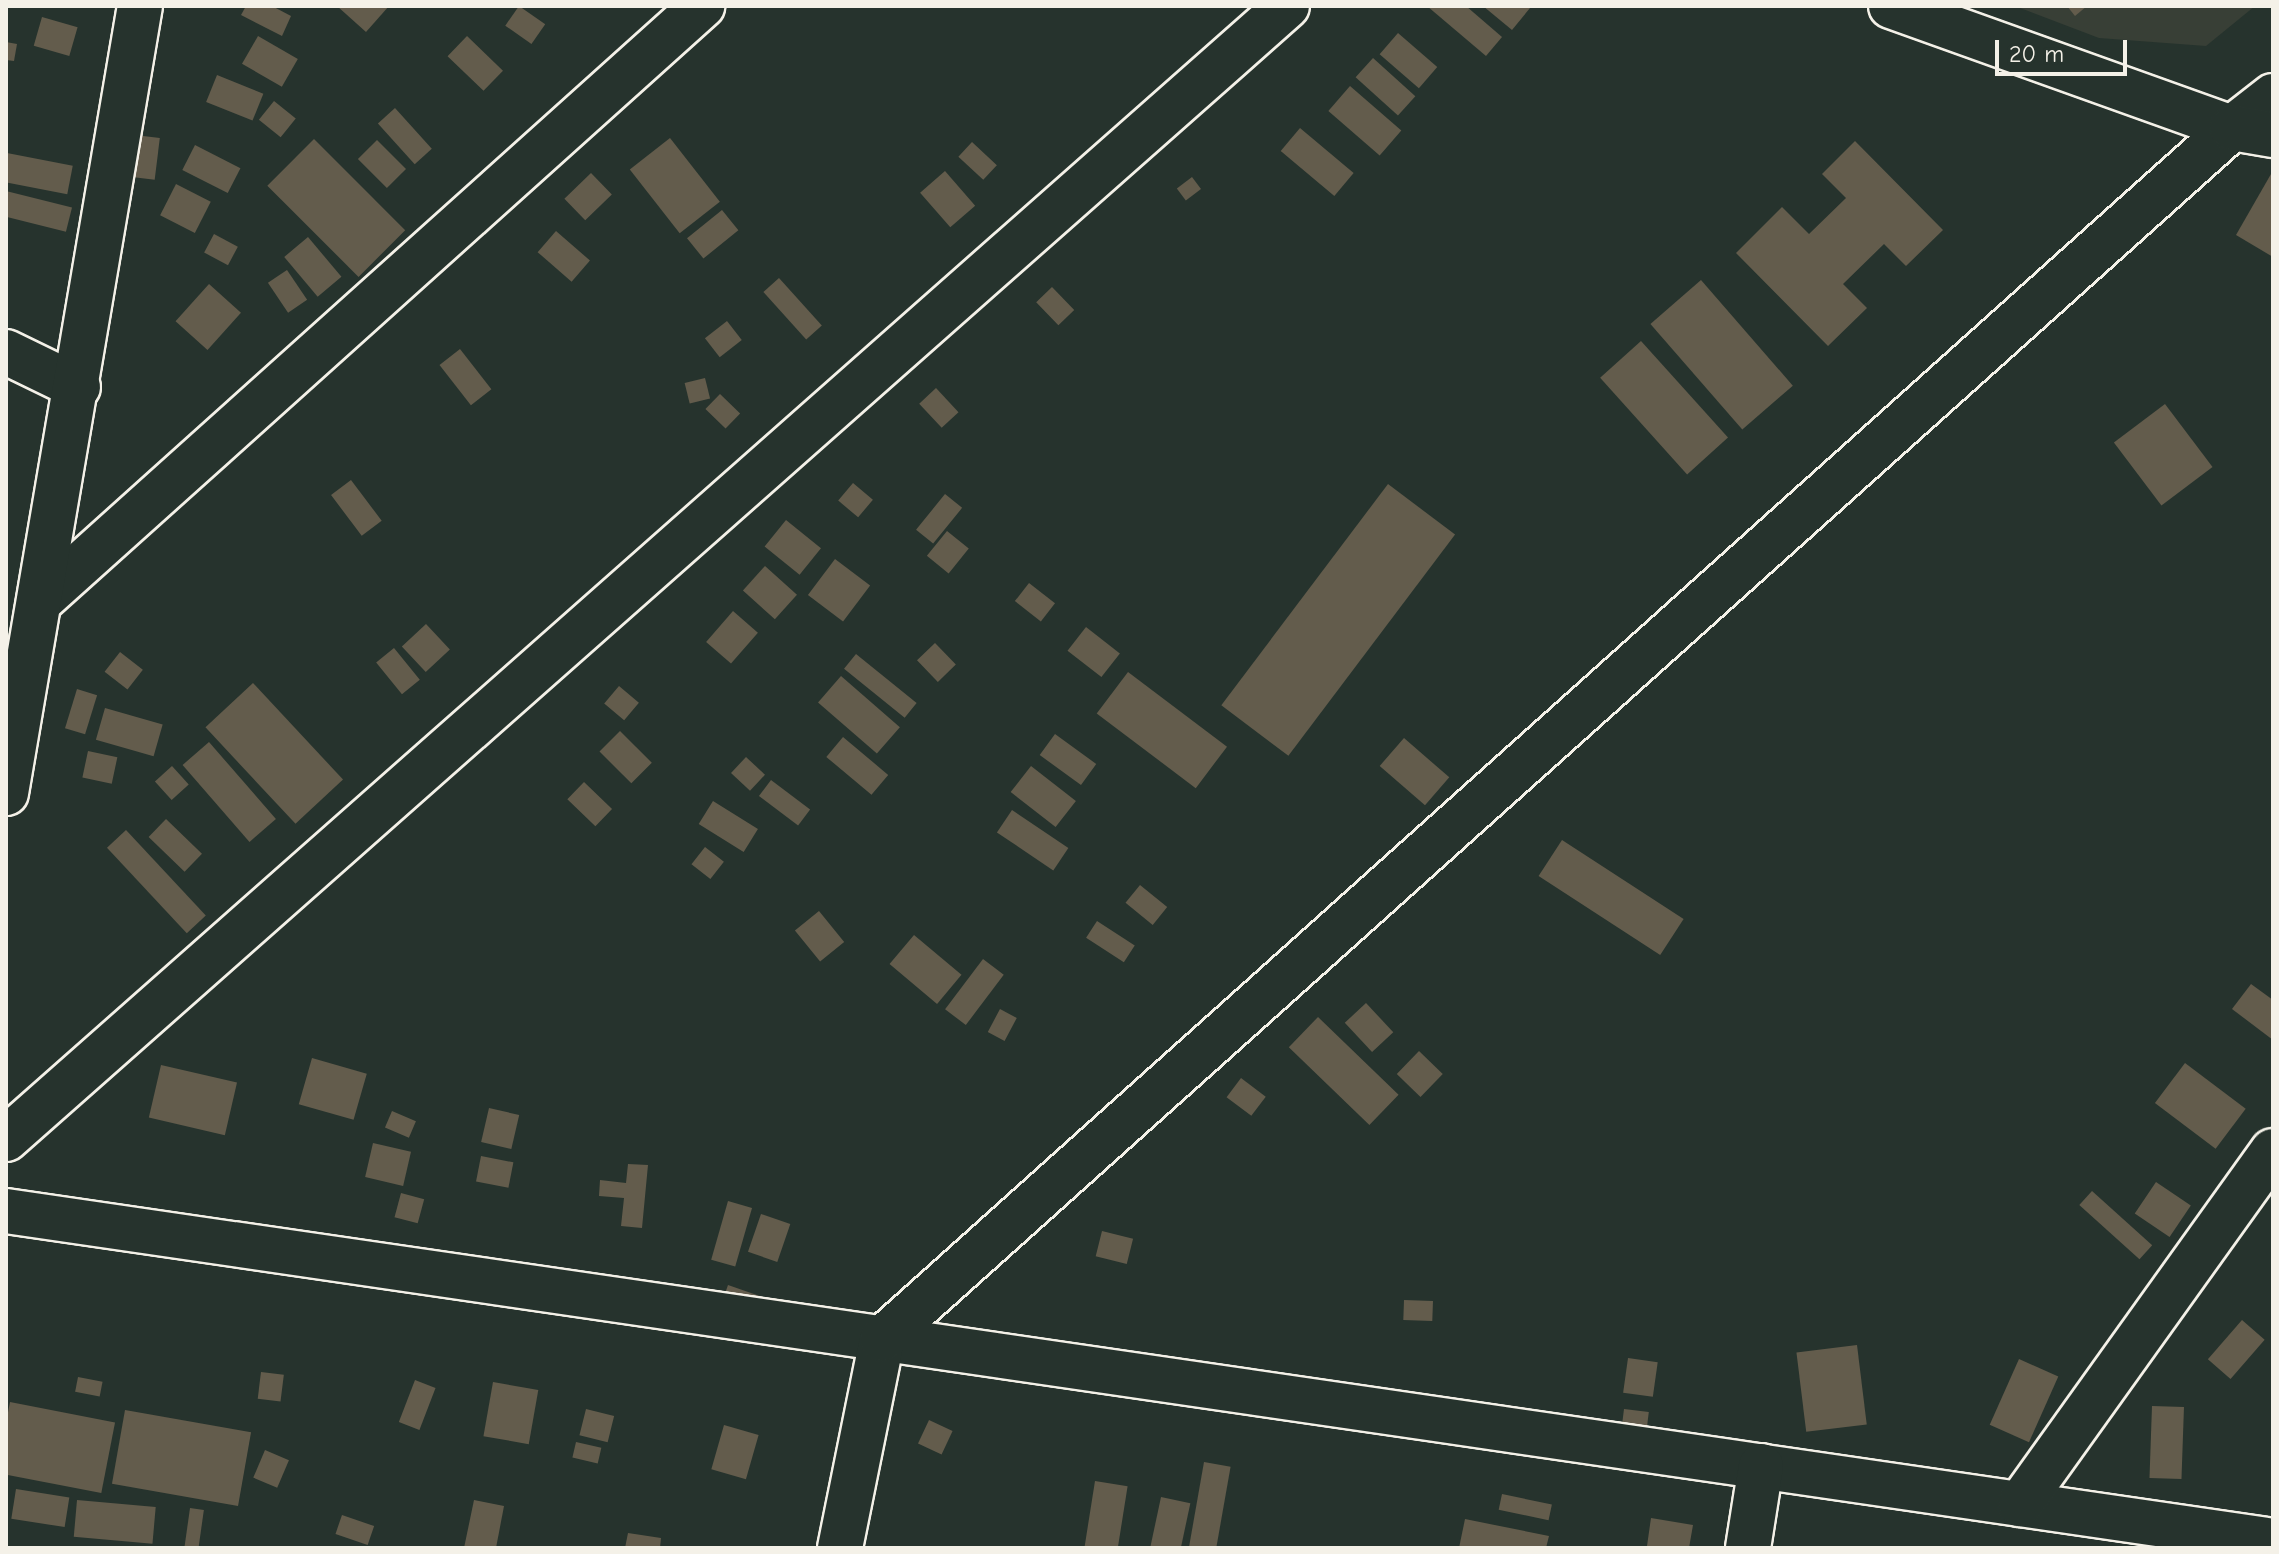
<!DOCTYPE html>
<style>
body{margin:0}
#map{position:relative;width:2279px;height:1554px;overflow:hidden;background:#26332d;font-family:"Comic Neue",sans-serif}
div>[style]{position:absolute}
[style*='--x']{left:calc(var(--x)*1px);top:calc(var(--y)*1px);width:calc(var(--w)*1px);rotate:calc(var(--a)*1deg)}
.built>*{inset:0;background:#383f36}
.building>*{inset:0;background:#635c4c;transform-origin:0 0}
.roads{filter:drop-shadow(2px 0 #f4f1e8) drop-shadow(-2px 0 #f4f1e8) drop-shadow(0 2px #f4f1e8) drop-shadow(0 -2px #f4f1e8)}
.minor>*{height:44px;margin:-22px;padding:0 22px;transform-origin:22px;border-radius:22px;background:#26332d}
span{translate:-50% -50%;white-space:nowrap;text-align:center;line-height:1.15;-webkit-text-stroke:6px #26332d;paint-order:stroke}
.frame{position:absolute;inset:0;border:8px solid #f4f1e8;pointer-events:none}
.scale{position:absolute;left:1995px;top:40px;width:132px;height:36px;box-sizing:border-box;border:4px solid #f4f1e8;border-top:0;padding-left:10px;font-size:24px;line-height:28px;white-space:nowrap;color:#f4f1e8;-webkit-text-stroke:6px #26332d;paint-order:stroke}
</style>
<div id="map">
<div class="built">
<div style="clip-path:polygon(2015px 6px,2255px 6px,2206px 46px,2099px 38px)"></div>
</div>
<div class="building">
<div style="clip-path:polygon(246px 6px,272px 6px,291px 16px,282px 36px,241px 15px)"></div>
<div style="clip-path:polygon(337px 6px,389px 6px,366px 32px)"></div>
<div style="left:519px;top:6px;width:32px;height:24px;rotate:35deg"></div>
<div style="clip-path:polygon(1427px 6px,1466px 6px,1502px 37px,1486px 56px)"></div>
<div style="clip-path:polygon(1483px 6px,1528px 6px,1530px 8px,1512px 30px)"></div>
<div style="clip-path:polygon(2067px 6px,2087px 6px,2075px 16px)"></div>
<div style="left:42px;top:17px;width:37px;height:30px;rotate:16deg"></div>
<div style="left:1398px;top:33px;width:52px;height:28px;rotate:41deg"></div>
<div style="left:258px;top:36px;width:46px;height:32px;rotate:30deg"></div>
<div style="left:467px;top:36px;width:50px;height:28px;rotate:44deg"></div>
<div style="clip-path:polygon(6px 42px,17px 44px,14px 61px,6px 60px)"></div>
<div style="left:1373px;top:58px;width:57px;height:26px;rotate:42deg"></div>
<div style="left:217px;top:75px;width:50px;height:29px;rotate:22deg"></div>
<div style="left:1350px;top:86px;width:68px;height:33px;rotate:41deg"></div>
<div style="left:274px;top:101px;width:28px;height:24px;rotate:39deg"></div>
<div style="left:395px;top:108px;width:55px;height:23px;rotate:48deg"></div>
<div style="left:1300px;top:128px;width:70px;height:30px;rotate:40deg"></div>
<div style="left:135px;top:135px;width:25px;height:42px;rotate:7deg"></div>
<div style="left:670px;top:138px;width:81px;height:51px;rotate:52deg"></div>
<div style="left:314px;top:139px;width:129px;height:66px;rotate:45deg"></div>
<div style="left:377px;top:140px;width:41px;height:27px;rotate:45deg"></div>
<div style="clip-path:polygon(1855px 141px,1943px 230px,1906px 266px,1884px 244px,1843px 284px,1867px 308px,1828px 346px,1736px 253px,1782px 207px,1809px 234px,1846px 198px,1822px 174px)"></div>
<div style="left:972px;top:142px;width:34px;height:20px;rotate:43deg"></div>
<div style="left:195px;top:145px;width:51px;height:28px;rotate:27deg"></div>
<div style="left:7px;top:153px;width:67px;height:29px;rotate:11deg"></div>
<div style="left:945px;top:171px;width:46px;height:33px;rotate:49deg"></div>
<div style="left:591px;top:173px;width:30px;height:37px;rotate:46deg"></div>
<div style="clip-path:polygon(2271px 174px,2273px 175px,2273px 257px,2236px 235px)"></div>
<div style="left:1192px;top:177px;width:15px;height:19px;rotate:53deg"></div>
<div style="left:176px;top:184px;width:39px;height:35px;rotate:27deg"></div>
<div style="left:6px;top:191px;width:68px;height:25px;rotate:14deg"></div>
<div style="left:722px;top:210px;width:26px;height:45px;rotate:51deg"></div>
<div style="left:556px;top:231px;width:45px;height:28px;rotate:41deg"></div>
<div style="left:214px;top:234px;width:27px;height:21px;rotate:28deg"></div>
<div style="left:308px;top:237px;width:52px;height:31px;rotate:50deg"></div>
<div style="left:287px;top:270px;width:36px;height:23px;rotate:56deg"></div>
<div style="left:779px;top:278px;width:64px;height:21px;rotate:48deg"></div>
<div style="left:1701px;top:280px;width:140px;height:67px;rotate:49deg"></div>
<div style="left:209px;top:284px;width:43px;height:50px;rotate:42deg"></div>
<div style="left:1052px;top:287px;width:32px;height:22px;rotate:46deg"></div>
<div style="left:727px;top:321px;width:24px;height:28px;rotate:52deg"></div>
<div style="left:1641px;top:341px;width:130px;height:55px;rotate:48deg"></div>
<div style="left:460px;top:349px;width:51px;height:26px;rotate:52deg"></div>
<div style="left:705px;top:378px;width:21px;height:21px;rotate:76deg"></div>
<div style="left:936px;top:388px;width:33px;height:23px;rotate:47deg"></div>
<div style="left:720px;top:394px;width:28px;height:21px;rotate:44deg"></div>
<div style="left:2165px;top:404px;width:79px;height:64px;rotate:53deg"></div>
<div style="left:351px;top:480px;width:51px;height:25px;rotate:53deg"></div>
<div style="left:853px;top:483px;width:26px;height:23px;rotate:40deg"></div>
<div style="left:1388px;top:484px;width:84px;height:277px;rotate:37deg"></div>
<div style="left:945px;top:494px;width:22px;height:46px;rotate:39deg"></div>
<div style="left:786px;top:520px;width:45px;height:34px;rotate:39deg"></div>
<div style="left:947px;top:531px;width:28px;height:32px;rotate:39deg"></div>
<div style="left:835px;top:559px;width:44px;height:45px;rotate:37deg"></div>
<div style="left:765px;top:566px;width:43px;height:33px;rotate:42deg"></div>
<div style="left:1029px;top:583px;width:33px;height:23px;rotate:38deg"></div>
<div style="left:733px;top:611px;width:33px;height:41px;rotate:41deg"></div>
<div style="left:426px;top:624px;width:35px;height:33px;rotate:47deg"></div>
<div style="left:1086px;top:627px;width:43px;height:30px;rotate:38deg"></div>
<div style="left:935px;top:643px;width:30px;height:25px;rotate:46deg"></div>
<div style="left:394px;top:648px;width:41px;height:23px;rotate:51deg"></div>
<div style="left:120px;top:652px;width:29px;height:25px;rotate:38deg"></div>
<div style="left:856px;top:654px;width:78px;height:19px;rotate:39deg"></div>
<div style="left:1128px;top:672px;width:124px;height:52px;rotate:37deg"></div>
<div style="left:841px;top:676px;width:78px;height:35px;rotate:41deg"></div>
<div style="left:253px;top:683px;width:132px;height:65px;rotate:47deg"></div>
<div style="left:619px;top:686px;width:26px;height:23px;rotate:40deg"></div>
<div style="left:77px;top:689px;width:21px;height:41px;rotate:17deg"></div>
<div style="left:105px;top:708px;width:60px;height:33px;rotate:16deg"></div>
<div style="left:620px;top:731px;width:45px;height:29px;rotate:45deg"></div>
<div style="left:1055px;top:734px;width:51px;height:26px;rotate:36deg"></div>
<div style="left:843px;top:737px;width:59px;height:26px;rotate:40deg"></div>
<div style="left:1404px;top:738px;width:60px;height:37px;rotate:41deg"></div>
<div style="left:209px;top:742px;width:102px;height:35px;rotate:49deg"></div>
<div style="left:88px;top:751px;width:30px;height:27px;rotate:12deg"></div>
<div style="left:746px;top:757px;width:26px;height:22px;rotate:43deg"></div>
<div style="left:172px;top:766px;width:25px;height:23px;rotate:48deg"></div>
<div style="left:1031px;top:766px;width:57px;height:33px;rotate:38deg"></div>
<div style="left:771px;top:780px;width:49px;height:20px;rotate:37deg"></div>
<div style="left:584px;top:782px;width:39px;height:24px;rotate:44deg"></div>
<div style="left:713px;top:801px;width:53px;height:27px;rotate:32deg"></div>
<div style="left:1012px;top:810px;width:68px;height:27px;rotate:34deg"></div>
<div style="left:166px;top:819px;width:50px;height:25px;rotate:44deg"></div>
<div style="left:126px;top:830px;width:117px;height:26px;rotate:47deg"></div>
<div style="left:1562px;top:840px;width:145px;height:43px;rotate:33deg"></div>
<div style="left:705px;top:847px;width:24px;height:22px;rotate:38deg"></div>
<div style="left:1140px;top:885px;width:35px;height:23px;rotate:39deg"></div>
<div style="left:819px;top:911px;width:40px;height:31px;rotate:51deg"></div>
<div style="left:1097px;top:921px;width:45px;height:20px;rotate:33deg"></div>
<div style="left:914px;top:935px;width:62px;height:38px;rotate:40deg"></div>
<div style="left:983px;top:959px;width:26px;height:63px;rotate:37deg"></div>
<div style="clip-path:polygon(2251px 984px,2273px 1000px,2273px 1040px,2232px 1009px)"></div>
<div style="left:1366px;top:1003px;width:40px;height:29px;rotate:47deg"></div>
<div style="left:1000px;top:1009px;width:19px;height:26px;rotate:28deg"></div>
<div style="left:1318px;top:1017px;width:112px;height:42px;rotate:44deg"></div>
<div style="left:1419px;top:1051px;width:33px;height:32px;rotate:44deg"></div>
<div style="left:312px;top:1058px;width:57px;height:48px;rotate:16deg"></div>
<div style="left:2185px;top:1063px;width:76px;height:50px;rotate:37deg"></div>
<div style="left:161px;top:1065px;width:78px;height:54px;rotate:13deg"></div>
<div style="left:1241px;top:1078px;width:31px;height:24px;rotate:37deg"></div>
<div style="left:489px;top:1108px;width:31px;height:35px;rotate:13deg"></div>
<div style="left:392px;top:1111px;width:26px;height:18px;rotate:23deg"></div>
<div style="left:373px;top:1143px;width:39px;height:35px;rotate:13deg"></div>
<div style="left:481px;top:1156px;width:33px;height:26px;rotate:11deg"></div>
<div style="clip-path:polygon(628px 1164px,648px 1165px,642px 1228px,621px 1226px,624px 1198px,599px 1196px,600px 1180px,626px 1183px)"></div>
<div style="left:2156px;top:1182px;width:42px;height:38px;rotate:34deg"></div>
<div style="left:2092px;top:1191px;width:81px;height:19px;rotate:42deg"></div>
<div style="left:401px;top:1193px;width:24px;height:25px;rotate:15deg"></div>
<div style="left:728px;top:1201px;width:25px;height:61px;rotate:16deg"></div>
<div style="left:761px;top:1214px;width:31px;height:40px;rotate:19deg"></div>
<div style="left:1102px;top:1231px;width:32px;height:26px;rotate:14deg"></div>
<div style="left:728px;top:1285px;width:39px;height:18px;rotate:19deg"></div>
<div style="left:1404px;top:1300px;width:29px;height:20px;rotate:2deg"></div>
<div style="left:2242px;top:1320px;width:30px;height:52px;rotate:41deg"></div>
<div style="left:1857px;top:1345px;width:80px;height:61px;rotate:83deg"></div>
<div style="left:1628px;top:1358px;width:30px;height:35px;rotate:8deg"></div>
<div style="left:2019px;top:1359px;width:43px;height:72px;rotate:24deg"></div>
<div style="left:261px;top:1372px;width:23px;height:27px;rotate:7deg"></div>
<div style="left:78px;top:1377px;width:25px;height:15px;rotate:11deg"></div>
<div style="left:415px;top:1380px;width:22px;height:45px;rotate:21deg"></div>
<div style="left:493px;top:1382px;width:46px;height:55px;rotate:10deg"></div>
<div style="left:10px;top:1402px;width:107px;height:72px;rotate:11deg"></div>
<div style="left:2152px;top:1406px;width:32px;height:72px;rotate:2deg"></div>
<div style="left:586px;top:1409px;width:29px;height:27px;rotate:14deg"></div>
<div style="left:1624px;top:1409px;width:25px;height:21px;rotate:7deg"></div>
<div style="left:125px;top:1410px;width:128px;height:75px;rotate:10deg"></div>
<div style="left:929px;top:1420px;width:26px;height:26px;rotate:25deg"></div>
<div style="left:724px;top:1425px;width:36px;height:46px;rotate:16deg"></div>
<div style="left:576px;top:1442px;width:26px;height:16px;rotate:13deg"></div>
<div style="left:265px;top:1450px;width:26px;height:30px;rotate:23deg"></div>
<div style="left:1204px;top:1462px;width:27px;height:87px;rotate:10deg"></div>
<div style="left:1095px;top:1481px;width:33px;height:68px;rotate:9deg"></div>
<div style="left:16px;top:1489px;width:54px;height:30px;rotate:9deg"></div>
<div style="left:1502px;top:1494px;width:51px;height:16px;rotate:12deg"></div>
<div style="left:1161px;top:1497px;width:30px;height:52px;rotate:12deg"></div>
<div style="left:77px;top:1500px;width:79px;height:37px;rotate:5deg"></div>
<div style="clip-path:polygon(474px 1500px,504px 1506px,496px 1548px,464px 1548px)"></div>
<div style="left:190px;top:1508px;width:14px;height:40px;rotate:8deg"></div>
<div style="left:342px;top:1515px;width:34px;height:20px;rotate:19deg"></div>
<div style="clip-path:polygon(1651px 1518px,1693px 1525px,1689px 1548px,1647px 1546px)"></div>
<div style="clip-path:polygon(1465px 1519px,1549px 1536px,1546px 1548px,1459px 1548px)"></div>
<div style="clip-path:polygon(628px 1533px,661px 1538px,660px 1548px,625px 1548px)"></div>
</div>
<div class="roads">
<div class="minor">
<div style="--x:1891;--y:6;--w:362;--a:19.7"></div>
<div style="--x:2232;--y:128;--w:52;--a:-38"></div>
<div style="--x:6;--y:352;--w:80;--a:25.9"></div>
<div style="--x:39;--y:602;--w:892;--a:-41.95"></div>
<div style="--x:6;--y:793;--w:798;--a:-80.34"></div>
<div style="--x:6;--y:1139;--w:1710;--a:-41.49"></div>
<div style="--x:6;--y:1211;--w:2291;--a:8.28"></div>
<div style="--x:2020;--y:1504;--w:434;--a:-54.4"></div>
<div style="--x:840;--y:1548;--w:213;--a:-78.6"></div>
<div style="--x:882;--y:1339;--w:1814;--a:-41.89"></div>
<div style="--x:2232;--y:128;--w:42;--a:9.7"></div>
<div style="--x:1748;--y:1548;--w:83;--a:-81"></div>
</div>
</div>
<div class="frame"></div>
<div class="scale">20 m</div>
</div>
